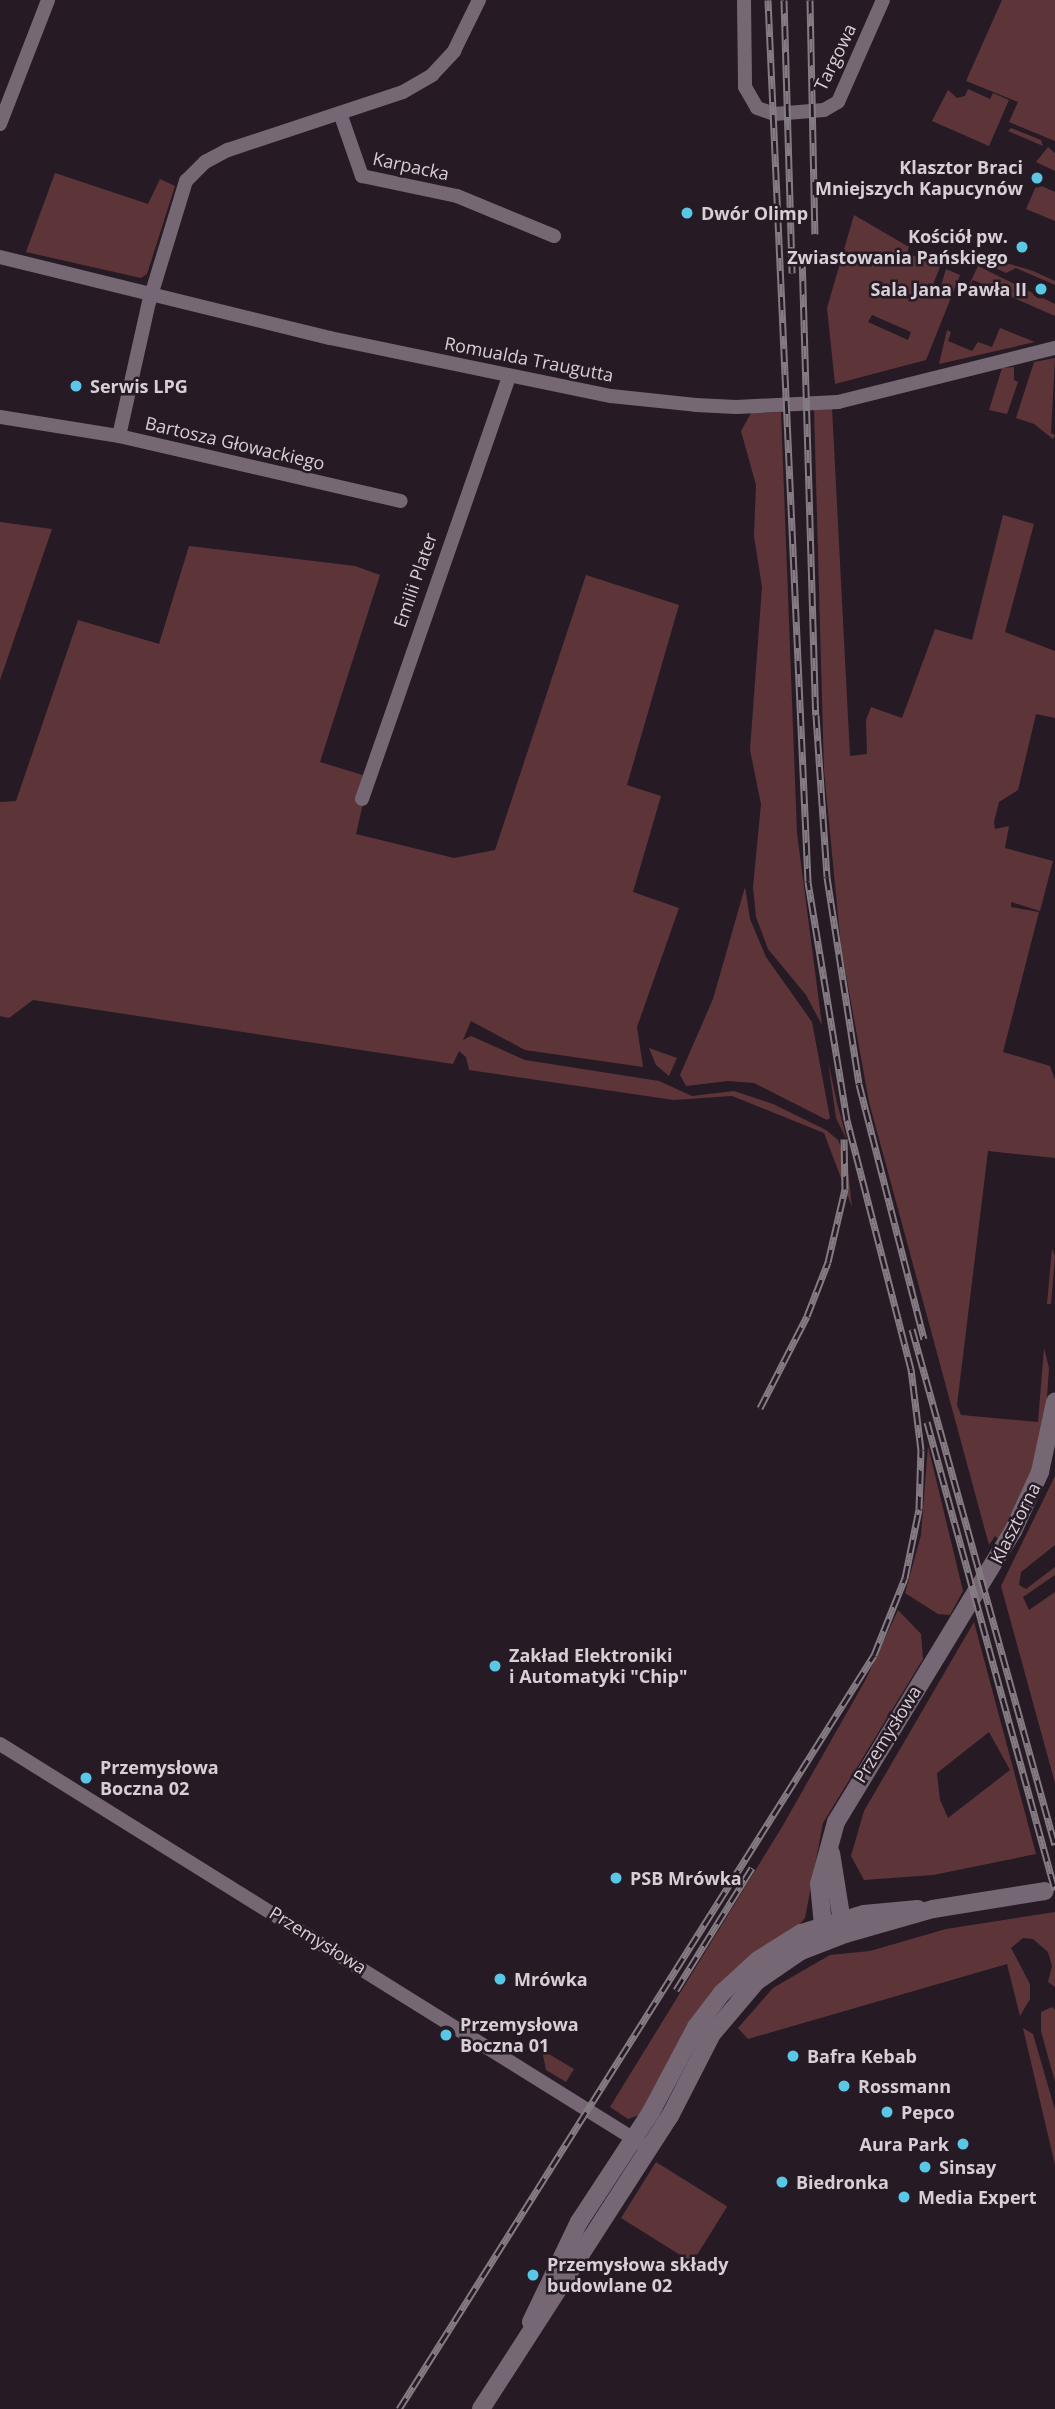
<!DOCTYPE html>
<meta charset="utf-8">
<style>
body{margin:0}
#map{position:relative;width:1055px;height:2409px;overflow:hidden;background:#261b25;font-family:"Open Sans",sans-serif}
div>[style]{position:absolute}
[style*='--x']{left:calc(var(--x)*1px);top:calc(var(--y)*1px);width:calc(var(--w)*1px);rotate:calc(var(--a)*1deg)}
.green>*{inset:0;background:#5d3539;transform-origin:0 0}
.minor>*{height:14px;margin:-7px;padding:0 7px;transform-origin:7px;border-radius:7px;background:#766774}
.tertiary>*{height:18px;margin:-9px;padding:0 9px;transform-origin:9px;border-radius:9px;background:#766774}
.rail>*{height:7px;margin-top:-3.5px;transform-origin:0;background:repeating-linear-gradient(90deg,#261b25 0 13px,#847b83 0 26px);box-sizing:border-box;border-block:2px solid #847b83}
.dots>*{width:19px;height:19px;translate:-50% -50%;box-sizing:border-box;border:4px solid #261b25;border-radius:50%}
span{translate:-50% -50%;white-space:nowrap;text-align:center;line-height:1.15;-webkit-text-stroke:5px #261b25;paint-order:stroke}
.street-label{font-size:18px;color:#d7cfd6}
.poi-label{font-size:18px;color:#d7cfd6;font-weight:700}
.right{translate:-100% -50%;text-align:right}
.left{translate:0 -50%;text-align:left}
</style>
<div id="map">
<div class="green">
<div style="clip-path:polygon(1002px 0,1055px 0,1055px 141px,1009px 122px,1018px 102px,966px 81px)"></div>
<div style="clip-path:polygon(968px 89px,990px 99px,993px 93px,1009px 100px,989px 146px,932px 121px,948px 90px,957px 98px,965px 96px)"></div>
<div style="clip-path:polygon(1011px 128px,1041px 140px,1043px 146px,1008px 131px)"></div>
<div style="clip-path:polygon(1048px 147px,1055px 153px,1055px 171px,1036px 162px)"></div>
<div style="clip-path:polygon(55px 173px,148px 204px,160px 179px,175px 186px,147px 274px,141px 278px,26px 252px)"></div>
<div style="clip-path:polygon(1037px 184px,1055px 192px,1055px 221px,1026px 209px)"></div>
<div style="clip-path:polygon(evenodd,854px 215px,909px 247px,907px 253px,940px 267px,930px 292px,938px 296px,946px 269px,960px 275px,926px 360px,835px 384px,827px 308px,854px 215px,872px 315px,911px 332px,908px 340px,868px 322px,872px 315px)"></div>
<div style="clip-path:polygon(984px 256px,1033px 271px,1055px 281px,1055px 285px,1016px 268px,1006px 273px,982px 262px)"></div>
<div style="clip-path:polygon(978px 266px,1055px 304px,1055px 316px,973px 280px,967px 289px)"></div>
<div style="clip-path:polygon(1000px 328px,1035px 342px,939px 364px,947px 330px,951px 332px,948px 341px,972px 351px,978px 342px,992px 347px)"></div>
<div style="clip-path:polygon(1055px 358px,1051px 433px,1055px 435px,1053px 439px,1034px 424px,1016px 418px,1034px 362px)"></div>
<div style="clip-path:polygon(1014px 367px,1014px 380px,1018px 382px,1007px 414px,989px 410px,1002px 368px)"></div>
<div style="clip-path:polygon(832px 408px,850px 756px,867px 754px,866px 720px,871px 707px,902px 718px,935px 629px,972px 640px,1003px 515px,1034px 524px,1005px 632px,1055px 651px,1055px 718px,1036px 714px,1018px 790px,999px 802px,994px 822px,995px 829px,1009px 826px,1005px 848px,1053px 861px,1040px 911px,1011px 902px,1011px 907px,1039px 912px,1003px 1052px,1050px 1066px,1055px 1080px,1055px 1158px,988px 1151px,957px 1405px,961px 1415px,1038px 1422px,1044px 1348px,1049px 1368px,1046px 1411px,1031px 1473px,999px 1539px,995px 1536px,989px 1545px,869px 1102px,841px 947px,824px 770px,814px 409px)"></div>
<div style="clip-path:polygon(781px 412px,797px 833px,822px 1025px,806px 995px,768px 949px,756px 917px,753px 887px,761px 804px,750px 750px,762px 587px,754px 536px,756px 485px,741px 431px,751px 413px)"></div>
<div style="clip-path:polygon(0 522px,52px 529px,0 680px)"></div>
<div style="clip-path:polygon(189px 546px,355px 566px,380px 575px,320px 762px,369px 777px,356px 834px,454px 858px,495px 850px,586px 575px,679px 605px,627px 785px,661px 796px,633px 892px,679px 908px,637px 1027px,643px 1067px,525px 1050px,471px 1021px,463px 1040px,471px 1036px,525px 1060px,659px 1081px,692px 1096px,734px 1091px,773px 1104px,826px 1130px,838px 1140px,847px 1162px,852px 1207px,824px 1133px,732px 1096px,674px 1100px,469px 1070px,466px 1057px,459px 1051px,453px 1064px,33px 1000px,9px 1018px,0 1016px,0 802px,16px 801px,78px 620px,159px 644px)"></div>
<div style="clip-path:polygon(745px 887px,750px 919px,766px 957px,812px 1022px,830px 1118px,827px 1120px,754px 1083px,728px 1081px,686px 1086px,680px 1075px,713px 999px)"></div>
<div style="clip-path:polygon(649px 1048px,677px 1058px,669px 1076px,656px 1065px)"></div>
<div style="clip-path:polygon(828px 1061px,837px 1103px,847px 1140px,836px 1118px)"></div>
<div style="clip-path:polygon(1052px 1249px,1055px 1256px,1051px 1304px,1047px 1304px)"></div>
<div style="clip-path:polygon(928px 1446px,963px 1591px,950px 1615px,938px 1614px,905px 1593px,921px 1535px)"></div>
<div style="clip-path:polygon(1055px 1476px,1055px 1545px,1021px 1572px,1019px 1585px,1026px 1589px,1055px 1567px,1055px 1575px,1023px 1597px,1029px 1610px,1055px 1592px,1055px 1783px,1001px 1586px)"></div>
<div style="clip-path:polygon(898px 1610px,921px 1634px,923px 1659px,823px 1823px,805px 1918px,794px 1931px,749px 1958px,642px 2114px,628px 2119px,610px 2107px,782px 1827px,866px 1679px)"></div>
<div style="clip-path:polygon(evenodd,974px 1622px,1036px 1854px,933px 1875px,864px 1880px,851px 1856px,864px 1811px,974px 1622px,989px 1732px,1010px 1770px,948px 1818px,940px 1800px,937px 1773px,989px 1732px)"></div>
<div style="clip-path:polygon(1055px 1912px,1055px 1987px,1048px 1982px,1052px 1966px,1048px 1952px,1033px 1939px,1023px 1938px,1011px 1948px,1030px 1984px,1030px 1999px,1020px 2016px,1007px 1964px,748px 2039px,738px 2028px,773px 1988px,830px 1955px,870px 1951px,946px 1929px)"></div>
<div style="clip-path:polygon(1052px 2007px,1055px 2010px,1055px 2082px,1041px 2031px,1041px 2012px)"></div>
<div style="clip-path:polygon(1023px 2028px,1033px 2034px,1055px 2110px,1055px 2165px)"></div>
<div style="clip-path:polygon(542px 2050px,574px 2069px,566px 2082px,546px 2070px)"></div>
<div style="left:656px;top:2162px;width:84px;height:66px;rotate:32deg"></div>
</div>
<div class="minor">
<div style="--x:744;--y:0;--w:87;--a:89.3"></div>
<div style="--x:745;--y:87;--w:24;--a:60"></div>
<div style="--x:757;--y:108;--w:18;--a:19"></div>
<div style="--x:774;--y:114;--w:50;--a:-4.6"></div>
<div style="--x:824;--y:110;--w:16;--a:-30"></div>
<div style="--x:838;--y:102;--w:111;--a:-66.2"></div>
<div style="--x:340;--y:113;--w:67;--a:70.8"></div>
<div style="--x:362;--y:176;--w:97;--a:11.9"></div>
<div style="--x:457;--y:196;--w:105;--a:22.4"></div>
<div style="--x:0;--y:124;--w:133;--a:-68.8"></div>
<div style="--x:0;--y:257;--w:340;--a:13.8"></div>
<div style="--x:330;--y:338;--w:287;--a:11.7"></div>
<div style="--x:611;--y:396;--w:85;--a:6"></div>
<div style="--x:696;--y:405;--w:40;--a:2.9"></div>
<div style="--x:736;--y:407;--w:102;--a:-2.8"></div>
<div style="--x:838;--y:402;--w:224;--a:-14"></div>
<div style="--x:0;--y:417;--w:121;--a:9.1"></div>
<div style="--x:119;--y:436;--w:289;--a:13"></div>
<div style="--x:119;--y:436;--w:137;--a:-77.4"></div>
<div style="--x:149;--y:302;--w:127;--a:-73"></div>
<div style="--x:186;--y:181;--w:27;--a:-45"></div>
<div style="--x:205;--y:162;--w:26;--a:-28"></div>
<div style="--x:228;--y:150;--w:184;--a:-18.3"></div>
<div style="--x:403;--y:92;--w:34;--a:-30"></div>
<div style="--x:432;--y:75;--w:33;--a:-47"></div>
<div style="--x:454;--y:51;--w:57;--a:-63.9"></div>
<div style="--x:362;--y:799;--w:448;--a:-70.8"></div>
<div style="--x:0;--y:1744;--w:766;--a:31.93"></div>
</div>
<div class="tertiary">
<div style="--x:831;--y:1853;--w:76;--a:80.9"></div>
<div style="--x:824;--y:1936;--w:52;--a:-95.5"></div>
<div style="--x:819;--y:1884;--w:64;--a:-74.7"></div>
<div style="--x:836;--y:1822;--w:341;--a:-58.7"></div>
<div style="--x:1013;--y:1531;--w:65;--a:-65.4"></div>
<div style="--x:1040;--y:1472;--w:72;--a:-77.9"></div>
<div style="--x:531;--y:2322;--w:111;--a:-64.4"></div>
<div style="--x:579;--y:2222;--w:131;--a:-56.8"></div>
<div style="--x:651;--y:2112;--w:96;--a:-62.1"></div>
<div style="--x:696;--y:2027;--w:43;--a:-52.6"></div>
<div style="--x:722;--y:1993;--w:49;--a:-42.5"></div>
<div style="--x:758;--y:1960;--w:51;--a:-32.1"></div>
<div style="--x:801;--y:1933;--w:66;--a:-16.8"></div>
<div style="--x:864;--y:1914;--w:54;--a:-5.3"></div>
<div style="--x:481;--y:2409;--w:349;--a:-57.2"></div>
<div style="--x:670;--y:2116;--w:92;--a:-62.9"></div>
<div style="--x:712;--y:2034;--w:70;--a:-49.7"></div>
<div style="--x:757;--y:1981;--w:53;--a:-34.3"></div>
<div style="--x:801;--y:1951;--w:47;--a:-21.1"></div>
<div style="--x:845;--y:1934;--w:91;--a:-15.9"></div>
<div style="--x:933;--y:1909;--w:113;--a:-9.1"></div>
</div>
<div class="rail">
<div style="--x:784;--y:0;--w:273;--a:88.3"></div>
<div style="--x:810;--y:0;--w:234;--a:88.8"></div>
<div style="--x:802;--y:255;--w:460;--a:88.3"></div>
<div style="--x:816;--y:715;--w:162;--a:86.1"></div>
<div style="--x:827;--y:877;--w:209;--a:81.2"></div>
<div style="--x:859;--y:1084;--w:263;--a:75.7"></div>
<div style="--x:912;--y:1329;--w:535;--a:74.51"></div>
<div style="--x:760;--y:1408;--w:103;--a:-62.9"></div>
<div style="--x:807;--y:1316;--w:58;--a:-68.7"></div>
<div style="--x:828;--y:1262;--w:75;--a:-76.9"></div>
<div style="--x:845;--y:1189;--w:50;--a:-91.1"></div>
<div style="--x:927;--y:1422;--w:485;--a:74.7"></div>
<div style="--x:676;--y:1990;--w:144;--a:-58.1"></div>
<div style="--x:399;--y:2409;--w:891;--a:-57.79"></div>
<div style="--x:874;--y:1655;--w:83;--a:-68.1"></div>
<div style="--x:905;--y:1578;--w:70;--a:-78.5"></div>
<div style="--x:919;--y:1509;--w:59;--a:-88.1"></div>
<div style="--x:921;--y:1450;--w:82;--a:-97"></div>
<div style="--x:911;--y:1369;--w:257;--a:-104.4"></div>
<div style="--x:847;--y:1120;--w:242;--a:-99.3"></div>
<div style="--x:808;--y:881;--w:882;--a:-92.6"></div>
</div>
<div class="dots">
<div style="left:1037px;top:178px;background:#5bc7e7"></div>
<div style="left:687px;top:213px;background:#5bc7e7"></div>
<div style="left:1022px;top:247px;background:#5bc7e7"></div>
<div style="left:1041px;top:289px;background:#5bc7e7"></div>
<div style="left:76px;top:386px;background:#5bc7e7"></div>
<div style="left:495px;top:1666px;background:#5bc7e7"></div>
<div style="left:86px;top:1778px;background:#5bc7e7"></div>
<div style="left:616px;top:1878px;background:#5bc7e7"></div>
<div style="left:500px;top:1979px;background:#5bc7e7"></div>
<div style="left:446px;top:2035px;background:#5bc7e7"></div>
<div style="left:793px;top:2056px;background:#5bc7e7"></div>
<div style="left:844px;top:2086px;background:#5bc7e7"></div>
<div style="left:887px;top:2112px;background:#5bc7e7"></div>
<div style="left:963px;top:2144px;background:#5bc7e7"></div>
<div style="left:925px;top:2167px;background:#5bc7e7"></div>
<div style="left:782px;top:2182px;background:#5bc7e7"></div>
<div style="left:904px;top:2197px;background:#5bc7e7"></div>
<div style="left:533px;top:2275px;background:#5bc7e7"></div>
</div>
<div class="street-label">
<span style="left:835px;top:57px;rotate:-64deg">Targowa</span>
<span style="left:411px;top:166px;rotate:12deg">Karpacka</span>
<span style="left:529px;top:359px;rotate:11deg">Romualda Traugutta</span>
<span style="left:235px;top:443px;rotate:13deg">Bartosza Głowackiego</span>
<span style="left:415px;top:580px;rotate:-71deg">Emilii Plater</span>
<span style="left:1015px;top:1523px;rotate:-63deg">Klasztorna</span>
<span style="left:887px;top:1734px;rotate:-58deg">Przemysłowa</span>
<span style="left:318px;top:1940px;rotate:32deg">Przemysłowa</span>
</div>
<div class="poi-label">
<span class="right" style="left:1023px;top:178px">Klasztor Braci<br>Mniejszych Kapucynów</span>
<span class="left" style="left:701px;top:213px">Dwór Olimp</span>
<span class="right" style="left:1008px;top:247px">Kościół pw.<br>Zwiastowania Pańskiego</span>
<span class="right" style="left:1027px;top:289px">Sala Jana Pawła II</span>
<span class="left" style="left:90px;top:386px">Serwis LPG</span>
<span class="left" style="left:509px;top:1666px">Zakład Elektroniki<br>i Automatyki "Chip"</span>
<span class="left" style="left:100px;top:1778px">Przemysłowa<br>Boczna 02</span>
<span class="left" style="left:630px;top:1878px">PSB Mrówka</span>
<span class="left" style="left:514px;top:1979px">Mrówka</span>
<span class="left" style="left:460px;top:2035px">Przemysłowa<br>Boczna 01</span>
<span class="left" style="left:807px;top:2056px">Bafra Kebab</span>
<span class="left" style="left:858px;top:2086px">Rossmann</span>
<span class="left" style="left:901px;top:2112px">Pepco</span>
<span class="right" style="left:949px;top:2144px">Aura Park</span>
<span class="left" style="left:939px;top:2167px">Sinsay</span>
<span class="left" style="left:796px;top:2182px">Biedronka</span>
<span class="left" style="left:918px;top:2197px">Media Expert</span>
<span class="left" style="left:547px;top:2275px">Przemysłowa składy<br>budowlane 02</span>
</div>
</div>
